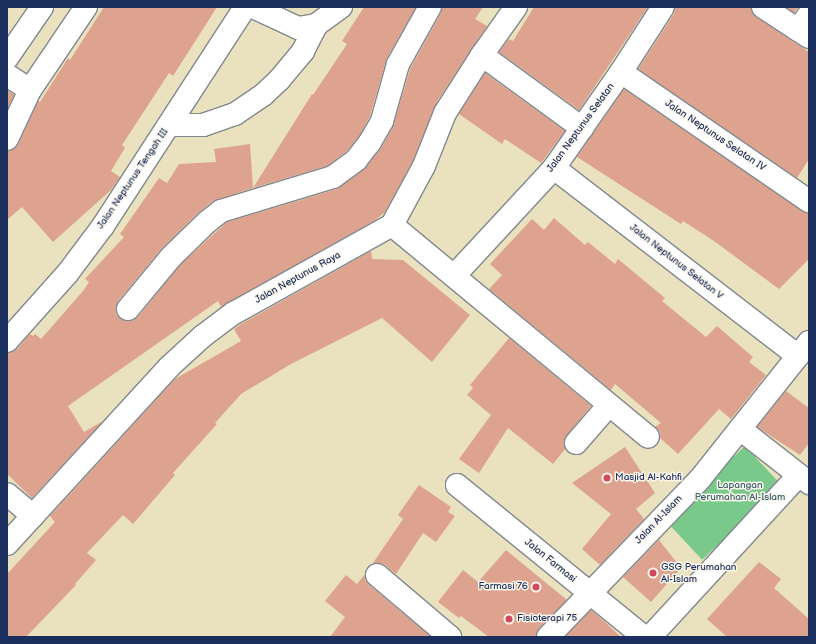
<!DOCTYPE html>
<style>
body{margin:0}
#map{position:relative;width:816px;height:644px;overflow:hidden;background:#eae2bf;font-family:"Balsamiq Sans",sans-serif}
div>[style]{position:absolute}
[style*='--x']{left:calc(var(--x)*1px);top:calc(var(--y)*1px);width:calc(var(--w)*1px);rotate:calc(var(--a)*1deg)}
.green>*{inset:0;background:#79ca8a;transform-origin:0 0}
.building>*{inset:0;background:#dda38e}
.roads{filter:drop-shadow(1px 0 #82888e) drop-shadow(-1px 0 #82888e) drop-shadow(0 1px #82888e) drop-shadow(0 -1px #82888e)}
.street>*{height:22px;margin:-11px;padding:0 11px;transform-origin:11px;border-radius:11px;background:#fff}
.dots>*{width:11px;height:11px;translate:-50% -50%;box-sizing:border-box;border:2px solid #fbf7ec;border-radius:50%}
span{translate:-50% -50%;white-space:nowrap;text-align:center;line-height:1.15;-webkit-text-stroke:3px #fbf7ec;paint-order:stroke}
.street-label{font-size:10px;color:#1b2f5e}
.poi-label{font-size:10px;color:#1b2f5e}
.left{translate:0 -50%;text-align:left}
.right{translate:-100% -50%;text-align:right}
.park-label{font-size:10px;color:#375e6b}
.frame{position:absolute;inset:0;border:8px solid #1b2f5e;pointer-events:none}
</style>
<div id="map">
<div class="green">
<div style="left:745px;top:446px;width:54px;height:109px;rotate:47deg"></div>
</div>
<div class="building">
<div style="clip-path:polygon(104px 7px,217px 7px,173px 76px,169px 73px,122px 145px,125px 148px,111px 171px,120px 177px,111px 190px,53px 242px,22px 207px,7px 220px,7px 151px,14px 149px,18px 145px,38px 101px,40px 102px,68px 58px,70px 60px)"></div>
<div style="clip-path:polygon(364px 7px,416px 7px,387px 58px,370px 116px,360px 135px,347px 151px,327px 166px,253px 188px,312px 94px,313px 95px,347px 44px,342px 41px)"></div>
<div style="clip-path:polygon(442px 7px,483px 7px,475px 19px,487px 26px,438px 100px,413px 161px,385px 212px,374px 221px,221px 307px,218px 301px,68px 406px,84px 432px,103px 421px,32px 498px,7px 474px,7px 353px,16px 350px,30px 334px,33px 336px,35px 334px,41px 339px,83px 291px,89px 282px,85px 279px,124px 237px,120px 234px,159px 178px,167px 183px,179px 164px,216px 162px,214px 149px,250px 144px,253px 188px,213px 201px,198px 213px,162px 248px,118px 301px,116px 307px,116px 314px,120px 318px,126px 321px,132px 321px,138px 317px,180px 265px,227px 222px,337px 189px,363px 170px,380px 150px,393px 127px,410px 69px,441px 13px)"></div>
<div style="clip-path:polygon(534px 7px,648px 7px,579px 110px,499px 52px,509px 39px,513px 41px)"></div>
<div style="clip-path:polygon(675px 7px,751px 7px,752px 13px,756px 17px,809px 52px,809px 159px,797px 178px,638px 69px,674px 14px)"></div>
<div style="clip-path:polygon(786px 7px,798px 7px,794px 13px)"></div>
<div style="clip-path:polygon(485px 73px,565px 131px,541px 163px,505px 139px,502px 144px,459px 114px)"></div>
<div style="clip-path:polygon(624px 89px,802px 211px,809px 213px,809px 259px,779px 289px,714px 241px,683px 221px,681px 224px,577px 157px)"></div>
<div style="clip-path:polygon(7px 90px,14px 95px,7px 110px)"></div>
<div style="clip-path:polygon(554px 218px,585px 245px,588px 242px,615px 264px,618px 259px,665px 298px,662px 301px,706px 337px,717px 326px,753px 357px,749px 362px,766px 375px,731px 419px,719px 409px,678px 454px,660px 438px,660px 432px,655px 427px,661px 423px,615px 384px,611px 390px,489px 289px,502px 275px,490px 264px,532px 219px,544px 230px)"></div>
<div style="clip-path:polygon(371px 251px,372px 259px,403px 260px,470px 315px,432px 362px,382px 318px,291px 364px,241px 394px,215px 423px,217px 424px,173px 473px,175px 475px,133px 524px,123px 515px,87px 553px,96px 560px,75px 584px,76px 585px,26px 637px,7px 637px,7px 574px,55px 522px,50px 516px,175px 379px,241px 341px,234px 329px,241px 324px)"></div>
<div style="clip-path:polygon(509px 338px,591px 406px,567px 435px,564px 441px,565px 449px,553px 464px,508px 428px,479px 473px,459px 459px,491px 415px,467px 395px,473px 388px,470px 385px)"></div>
<div style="clip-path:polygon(786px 391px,809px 408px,809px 443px,800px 455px,757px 427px)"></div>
<div style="clip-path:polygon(625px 447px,655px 493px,636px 509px,644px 519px,600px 565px,582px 549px,611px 514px,572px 483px)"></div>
<div style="clip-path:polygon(419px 485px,451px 507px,448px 512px,455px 516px,436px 542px,423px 533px,396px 574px,385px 565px,379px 563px,373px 563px,403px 519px,398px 515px)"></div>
<div style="clip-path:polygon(659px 540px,681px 568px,651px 602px,623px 577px)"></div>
<div style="clip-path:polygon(506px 550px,567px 600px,539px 628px,536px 637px,489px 637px,461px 616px,459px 618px,438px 602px,463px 570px,478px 582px)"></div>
<div style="clip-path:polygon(759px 562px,781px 579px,774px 588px,809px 619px,809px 637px,727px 637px,707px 619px)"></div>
<div style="clip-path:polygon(365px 574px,365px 580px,369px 585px,431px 637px,330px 637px,345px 617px,325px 601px,346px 575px,357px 584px)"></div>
<div style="clip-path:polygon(591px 610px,606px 623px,621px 637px,565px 637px)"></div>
</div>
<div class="roads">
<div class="street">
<div style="--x:253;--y:7;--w:50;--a:25"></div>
<div style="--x:298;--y:28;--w:18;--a:-9"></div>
<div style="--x:763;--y:7;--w:55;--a:33.1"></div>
<div style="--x:798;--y:30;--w:19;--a:-55"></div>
<div style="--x:482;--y:55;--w:124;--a:36.1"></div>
<div style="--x:7;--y:58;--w:62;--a:-55.5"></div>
<div style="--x:621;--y:72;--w:228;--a:34.5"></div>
<div style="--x:7;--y:75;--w:27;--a:33"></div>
<div style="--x:170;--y:125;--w:33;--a:0"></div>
<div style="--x:203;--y:125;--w:34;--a:-19"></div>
<div style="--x:235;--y:114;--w:34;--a:-34"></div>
<div style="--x:263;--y:95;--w:22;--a:-43"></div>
<div style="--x:279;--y:80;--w:38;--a:-50"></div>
<div style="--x:303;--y:51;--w:29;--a:-63"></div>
<div style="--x:316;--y:25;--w:31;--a:-36"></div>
<div style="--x:7;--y:139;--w:54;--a:-64.9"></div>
<div style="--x:30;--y:90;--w:100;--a:-56"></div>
<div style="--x:554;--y:168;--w:308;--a:37.6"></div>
<div style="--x:392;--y:225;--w:332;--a:39.6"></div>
<div style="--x:454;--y:276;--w:147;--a:-47.2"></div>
<div style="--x:554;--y:168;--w:117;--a:-55.1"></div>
<div style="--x:621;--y:72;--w:77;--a:-57.1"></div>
<div style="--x:128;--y:309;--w:67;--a:-50.4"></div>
<div style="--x:171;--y:257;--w:50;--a:-44.2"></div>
<div style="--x:207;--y:222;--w:18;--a:-38"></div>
<div style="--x:221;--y:211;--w:117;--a:-16.9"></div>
<div style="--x:333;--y:177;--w:29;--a:-36"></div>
<div style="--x:356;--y:160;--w:23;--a:-52"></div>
<div style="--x:370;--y:142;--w:24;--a:-60"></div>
<div style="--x:382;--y:121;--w:59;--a:-74.3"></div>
<div style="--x:398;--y:64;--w:65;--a:-60.7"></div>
<div style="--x:7;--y:341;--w:90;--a:-48.2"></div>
<div style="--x:67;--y:274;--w:60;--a:-53.1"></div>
<div style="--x:103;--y:226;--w:261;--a:-57"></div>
<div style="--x:740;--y:429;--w:88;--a:38"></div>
<div style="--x:576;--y:443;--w:50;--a:-49"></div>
<div style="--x:457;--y:485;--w:241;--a:39.1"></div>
<div style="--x:7;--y:494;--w:34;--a:40"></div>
<div style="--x:7;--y:544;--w:240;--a:-47.5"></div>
<div style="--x:169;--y:367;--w:46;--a:-42.4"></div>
<div style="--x:203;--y:336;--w:39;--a:-37"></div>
<div style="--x:234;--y:313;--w:181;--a:-29.1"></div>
<div style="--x:392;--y:225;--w:67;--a:-61.5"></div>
<div style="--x:424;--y:166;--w:57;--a:-68.4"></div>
<div style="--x:445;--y:113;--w:69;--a:-57.5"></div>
<div style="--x:482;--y:55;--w:59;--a:-54.7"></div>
<div style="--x:377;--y:575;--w:96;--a:40.3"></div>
<div style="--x:548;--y:637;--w:219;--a:-46.1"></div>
<div style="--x:700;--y:479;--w:175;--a:-51.5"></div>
<div style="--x:650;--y:637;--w:220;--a:-47.4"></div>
</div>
</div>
<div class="dots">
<div style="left:607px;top:478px;background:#d1495b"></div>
<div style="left:653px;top:573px;background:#d1495b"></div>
<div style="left:536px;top:587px;background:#d1495b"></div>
<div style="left:509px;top:619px;background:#d1495b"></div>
</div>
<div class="street-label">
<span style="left:581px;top:128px;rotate:-54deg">Jalan Neptunus Selatan</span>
<span style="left:715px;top:136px;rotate:34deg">Jalan Neptunus Selatan IV</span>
<span style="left:133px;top:179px;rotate:-56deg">Jalan Neptunus Tengah III</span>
<span style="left:676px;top:262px;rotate:38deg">Jalan Neptunus Selatan V</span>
<span style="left:298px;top:278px;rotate:-29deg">Jalan Neptunus Raya</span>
<span style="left:659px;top:520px;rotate:-46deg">Jalan Al-Islam</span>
<span style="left:550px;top:561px;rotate:39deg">Jalan Farmasi</span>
</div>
<div class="poi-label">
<span class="left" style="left:615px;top:478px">Masjid Al-Kahfi</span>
<span class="left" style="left:661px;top:573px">GSG Perumahan<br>Al-Islam</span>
<span class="right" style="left:528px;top:587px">Farmasi 76</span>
<span class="left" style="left:517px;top:619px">Fisioterapi 75</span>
</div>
<div class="park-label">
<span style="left:740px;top:491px">Lapangan<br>Perumahan Al-Islam</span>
</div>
<div class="frame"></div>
</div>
